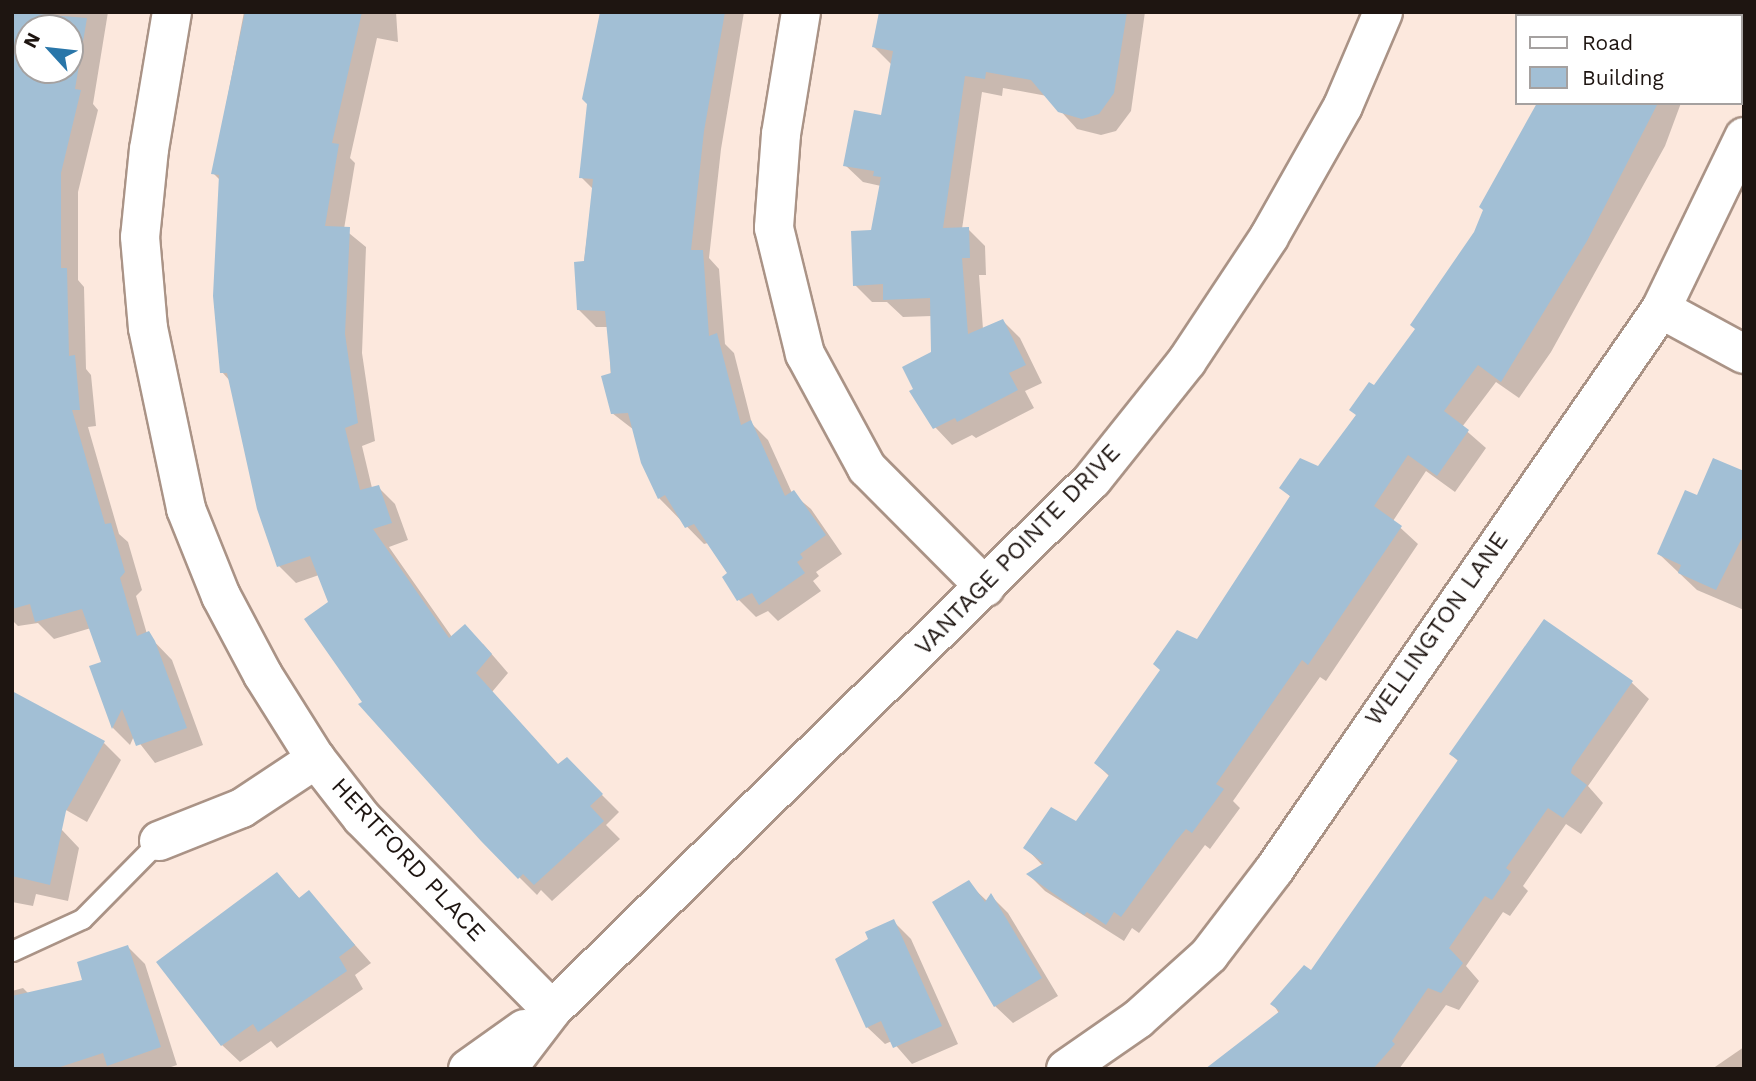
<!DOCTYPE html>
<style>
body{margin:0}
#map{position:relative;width:1756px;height:1081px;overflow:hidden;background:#fce8dd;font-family:"Work Sans",sans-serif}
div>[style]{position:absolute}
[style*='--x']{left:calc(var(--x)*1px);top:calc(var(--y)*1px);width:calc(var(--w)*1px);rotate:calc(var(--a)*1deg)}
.green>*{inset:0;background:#ccb8ac}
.shadow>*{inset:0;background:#0003}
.building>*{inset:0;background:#a2bfd5}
.roads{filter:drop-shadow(2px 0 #aa9386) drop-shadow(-2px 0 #aa9386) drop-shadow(0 2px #aa9386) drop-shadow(0 -2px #aa9386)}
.lane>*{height:19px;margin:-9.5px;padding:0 9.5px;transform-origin:9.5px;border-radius:9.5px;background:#fff}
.street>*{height:38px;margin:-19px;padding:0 19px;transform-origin:19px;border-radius:19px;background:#fff}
.secondary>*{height:38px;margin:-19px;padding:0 19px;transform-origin:19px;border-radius:19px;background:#fff}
span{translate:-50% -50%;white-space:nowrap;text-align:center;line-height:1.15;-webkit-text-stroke:5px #fff;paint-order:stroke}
.street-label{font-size:24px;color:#1e1511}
.frame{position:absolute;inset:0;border:14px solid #1e1511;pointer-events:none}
.legend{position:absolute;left:1515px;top:14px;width:228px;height:91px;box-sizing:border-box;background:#fff;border:2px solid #a5a1a0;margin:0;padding:9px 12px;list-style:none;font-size:21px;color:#1e1511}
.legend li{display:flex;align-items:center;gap:14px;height:35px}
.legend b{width:35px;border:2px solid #a5a1a0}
.north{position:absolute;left:14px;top:14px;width:70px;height:70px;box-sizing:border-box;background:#fff;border:2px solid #a5a1a0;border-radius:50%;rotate:297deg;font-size:19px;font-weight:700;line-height:28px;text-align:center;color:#1e1511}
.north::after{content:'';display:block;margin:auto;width:24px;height:32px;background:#2976a9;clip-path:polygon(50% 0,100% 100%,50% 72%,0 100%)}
</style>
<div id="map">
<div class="green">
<div style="clip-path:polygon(1744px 1047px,1744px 1069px,1712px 1069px)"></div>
</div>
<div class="shadow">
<div style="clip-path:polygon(evenodd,12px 12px,108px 12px,93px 104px,98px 110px,78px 192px,78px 280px,84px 287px,86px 369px,91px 375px,96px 426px,88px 427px,119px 534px,128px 542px,142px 590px,136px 596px,147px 634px,172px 660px,203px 745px,155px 763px,134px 736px,130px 745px,113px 728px,91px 668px,104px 663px,91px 628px,54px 639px,38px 623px,18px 626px,12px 620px,12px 12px,28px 28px,70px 28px,70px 70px,28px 70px,28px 28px)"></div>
<div style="clip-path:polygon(244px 12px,396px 12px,398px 42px,377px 38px,350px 158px,355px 163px,344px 229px,366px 247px,362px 353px,375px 441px,362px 446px,372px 488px,378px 487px,395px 504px,408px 540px,389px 547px,452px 637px,483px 644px,508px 673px,492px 692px,558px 765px,567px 760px,619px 812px,606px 825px,620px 839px,552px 901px,541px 890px,537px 895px,482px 840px,364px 702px,319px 575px,296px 583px,279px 566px,230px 381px,222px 372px,220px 180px,213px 173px)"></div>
<div style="clip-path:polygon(603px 12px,744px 12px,721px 149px,709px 258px,719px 269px,725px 344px,734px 353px,752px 424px,768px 440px,792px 493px,811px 509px,842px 554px,816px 572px,819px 576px,813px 581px,821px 591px,778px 621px,768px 611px,756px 617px,739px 600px,730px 574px,708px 543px,704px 544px,659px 498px,634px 430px,612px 413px,609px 327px,596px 327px,578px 309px,593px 189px,581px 177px)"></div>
<div style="clip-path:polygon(882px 12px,1145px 12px,1131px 111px,1116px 131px,1101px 135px,1077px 129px,1047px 96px,1003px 88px,1002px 96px,982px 92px,962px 229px,968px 229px,985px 246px,986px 275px,979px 275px,983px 329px,1003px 321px,1020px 338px,1042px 383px,1025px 391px,1034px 408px,976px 438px,972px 435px,952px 445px,935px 427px,932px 316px,903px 317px,887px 302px,872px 302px,855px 285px,872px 232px,881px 186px,863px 182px,845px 165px,883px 117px,892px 65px,874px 47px)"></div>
<div style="clip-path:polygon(1582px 12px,1713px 12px,1564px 16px)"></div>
<div style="clip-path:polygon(1539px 103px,1681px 103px,1665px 146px,1551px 352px,1519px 398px,1496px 382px,1462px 427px,1486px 448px,1455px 492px,1426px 471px,1393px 521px,1418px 544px,1326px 681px,1320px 677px,1233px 801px,1240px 808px,1210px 849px,1205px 845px,1139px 933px,1132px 928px,1124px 941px,1045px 891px,1029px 875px,1043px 866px,1025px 847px,1076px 823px,1110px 777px,1096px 763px,1198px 642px,1291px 497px,1281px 488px,1319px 468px,1417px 329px,1476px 233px)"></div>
<div style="clip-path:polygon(1744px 473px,1744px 610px,1697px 590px,1659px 554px,1698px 497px)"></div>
<div style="clip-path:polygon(1631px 682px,1649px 699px,1588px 786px,1603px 803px,1581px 834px,1566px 824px,1523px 886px,1528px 891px,1510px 916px,1503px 912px,1466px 966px,1479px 981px,1459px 1010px,1446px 1005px,1399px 1069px,1315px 1069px,1273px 1004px,1311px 973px,1459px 762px,1451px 754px)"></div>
<div style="clip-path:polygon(104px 743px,121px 760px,87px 822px,12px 779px)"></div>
<div style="clip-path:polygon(12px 820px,62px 830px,79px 848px,68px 901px,36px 894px,33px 906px,12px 902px)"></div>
<div style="clip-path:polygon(276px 874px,300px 899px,309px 893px,371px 963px,355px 975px,363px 989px,277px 1048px,271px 1041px,240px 1062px,222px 1045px)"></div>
<div style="clip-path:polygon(968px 883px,987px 901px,991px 896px,1008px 913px,1058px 996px,1013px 1023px,995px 1006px)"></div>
<div style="clip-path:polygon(893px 921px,911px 939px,958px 1044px,912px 1064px,892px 1041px,885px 1044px,867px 1027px,870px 939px)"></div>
<div style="clip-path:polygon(128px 947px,145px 964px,177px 1065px,165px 1069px,12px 1069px,12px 991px,23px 988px,29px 994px,85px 981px)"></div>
</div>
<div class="building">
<div style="clip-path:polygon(evenodd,12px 12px,87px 18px,75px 89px,81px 90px,61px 173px,61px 268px,67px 268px,69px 356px,75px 355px,80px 410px,72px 410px,105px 524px,111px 523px,125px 572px,120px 578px,137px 636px,149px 631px,155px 641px,187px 728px,136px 746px,122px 709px,112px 729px,89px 666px,101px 662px,82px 609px,35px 622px,30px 604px,12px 609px,12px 12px,28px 28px,70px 28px,70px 70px,28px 70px,28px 28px)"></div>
<div style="clip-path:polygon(245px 12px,362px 12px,332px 143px,339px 144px,325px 226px,350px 227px,345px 334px,358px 423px,345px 428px,360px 490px,379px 485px,392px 523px,373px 529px,449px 638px,465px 624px,492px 654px,476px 673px,558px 764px,567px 757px,603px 794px,590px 806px,604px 821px,534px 885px,523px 874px,518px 879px,481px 841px,358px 704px,362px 702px,304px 619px,328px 602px,310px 556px,277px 567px,257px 509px,227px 373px,220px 373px,213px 296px,219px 175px,211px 174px)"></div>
<div style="clip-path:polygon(600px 12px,725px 12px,704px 131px,691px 250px,703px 250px,709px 336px,717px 333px,741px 425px,751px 420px,785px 496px,794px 490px,826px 535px,800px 554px,803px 558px,797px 562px,805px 573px,759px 605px,752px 593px,737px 601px,722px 577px,727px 573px,694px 524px,685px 528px,665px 495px,658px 499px,641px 463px,628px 413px,611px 414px,601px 376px,611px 373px,605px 311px,577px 310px,574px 262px,584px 261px,593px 179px,579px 178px,587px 104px,582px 99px)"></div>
<div style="clip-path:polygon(879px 12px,1127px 12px,1114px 93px,1099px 114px,1082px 119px,1058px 112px,1031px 80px,986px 72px,985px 79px,965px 76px,943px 228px,969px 227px,970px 258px,962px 258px,968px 334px,1003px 319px,1026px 365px,1009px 373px,1018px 390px,957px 422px,955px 418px,933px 429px,909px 391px,913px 389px,902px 367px,931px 352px,930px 298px,883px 300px,883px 284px,853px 286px,851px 231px,871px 230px,881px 177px,873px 176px,874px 171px,843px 166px,854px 110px,881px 115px,893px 51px,872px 47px)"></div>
<div style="clip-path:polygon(1537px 103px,1658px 103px,1587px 241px,1501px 382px,1478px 365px,1444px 411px,1469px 430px,1437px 476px,1408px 455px,1374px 506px,1402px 526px,1308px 665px,1302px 660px,1216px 784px,1224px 789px,1192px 833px,1186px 829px,1176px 841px,1121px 917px,1114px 912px,1106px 925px,1087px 912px,1084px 915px,1026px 874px,1044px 863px,1023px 848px,1051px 807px,1076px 821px,1109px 775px,1094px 763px,1160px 670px,1153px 664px,1177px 630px,1197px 639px,1290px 496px,1279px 488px,1300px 458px,1318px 466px,1356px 415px,1349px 410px,1369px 382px,1374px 385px,1415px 329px,1410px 325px,1474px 232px,1483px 210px,1479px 207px)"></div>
<div style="clip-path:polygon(1713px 458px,1744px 471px,1744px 534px,1716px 590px,1678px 573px,1681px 565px,1657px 554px,1685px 490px,1697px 495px)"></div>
<div style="clip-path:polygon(1544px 619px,1633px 681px,1572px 768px,1571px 773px,1587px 785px,1563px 818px,1548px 808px,1506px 868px,1511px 872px,1492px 900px,1485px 896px,1449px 948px,1463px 963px,1441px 993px,1428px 988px,1392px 1041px,1395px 1044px,1373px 1069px,1205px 1069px,1280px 1011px,1270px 1004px,1304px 965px,1311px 970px,1458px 760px,1449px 754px)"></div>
<div style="clip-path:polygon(12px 691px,105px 741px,66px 811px,50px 885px,12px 876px)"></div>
<div style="clip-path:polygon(277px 872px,299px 898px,309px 890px,355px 945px,339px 957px,347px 971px,258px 1032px,253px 1024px,221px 1046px,156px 962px)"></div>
<div style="clip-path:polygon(969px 880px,985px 902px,991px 893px,1042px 978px,994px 1007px,932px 902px)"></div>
<div style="clip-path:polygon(894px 919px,942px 1026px,893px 1048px,881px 1021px,866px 1028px,835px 959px,868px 939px,865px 932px)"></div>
<div style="clip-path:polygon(128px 945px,161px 1047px,107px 1066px,103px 1053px,54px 1069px,12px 1069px,12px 996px,82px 980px,77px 962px)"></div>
</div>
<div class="roads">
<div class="lane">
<div style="--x:12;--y:951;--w:77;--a:-24.6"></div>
<div style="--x:82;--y:919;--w:110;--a:-45.4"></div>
</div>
<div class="street">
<div style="--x:172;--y:12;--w:139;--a:99.5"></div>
<div style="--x:149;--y:149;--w:88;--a:95.8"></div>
<div style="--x:140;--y:237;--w:91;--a:85"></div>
<div style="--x:148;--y:328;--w:185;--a:78.1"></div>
<div style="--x:186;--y:509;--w:94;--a:68.1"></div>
<div style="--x:221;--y:596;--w:89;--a:62"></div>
<div style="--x:263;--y:675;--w:99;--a:57.8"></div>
<div style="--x:316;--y:759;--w:75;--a:52.1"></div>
<div style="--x:362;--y:818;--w:270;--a:45.3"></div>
<div style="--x:801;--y:12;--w:124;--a:99.3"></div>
<div style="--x:781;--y:134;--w:94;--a:94.3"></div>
<div style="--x:774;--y:228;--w:130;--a:76.2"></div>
<div style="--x:805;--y:354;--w:130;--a:61.5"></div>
<div style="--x:867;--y:468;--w:168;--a:45.2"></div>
<div style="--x:1661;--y:309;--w:94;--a:28.5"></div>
<div style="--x:159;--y:841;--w:89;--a:-21.7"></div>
<div style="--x:242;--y:808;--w:89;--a:-33.5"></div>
<div style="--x:1066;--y:1069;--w:88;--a:-34.8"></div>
<div style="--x:1138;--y:1019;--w:96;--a:-42"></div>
<div style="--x:1209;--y:955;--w:107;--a:-52.6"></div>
<div style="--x:1274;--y:870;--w:682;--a:-55.4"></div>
<div style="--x:1661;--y:309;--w:191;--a:-64.2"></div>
</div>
<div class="secondary">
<div style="--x:468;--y:1069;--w:69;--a:-35.5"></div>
<div style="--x:507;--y:1069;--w:74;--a:-52.7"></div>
<div style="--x:552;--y:1010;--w:757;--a:-44.46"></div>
<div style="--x:1092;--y:480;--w:152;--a:-51.4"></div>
<div style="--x:1187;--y:361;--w:149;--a:-56.5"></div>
<div style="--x:1269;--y:237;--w:150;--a:-60.5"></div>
<div style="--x:1343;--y:106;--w:102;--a:-66.9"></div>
</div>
</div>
<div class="street-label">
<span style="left:1018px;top:550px;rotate:-46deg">VANTAGE POINTE DRIVE</span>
<span style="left:1437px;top:629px;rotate:-55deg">WELLINGTON LANE</span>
<span style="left:408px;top:860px;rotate:47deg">HERTFORD PLACE</span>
</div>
<div class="frame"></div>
<ul class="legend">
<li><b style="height:9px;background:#fff"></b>Road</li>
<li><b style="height:19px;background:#a2bfd5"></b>Building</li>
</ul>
<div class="north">N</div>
</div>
